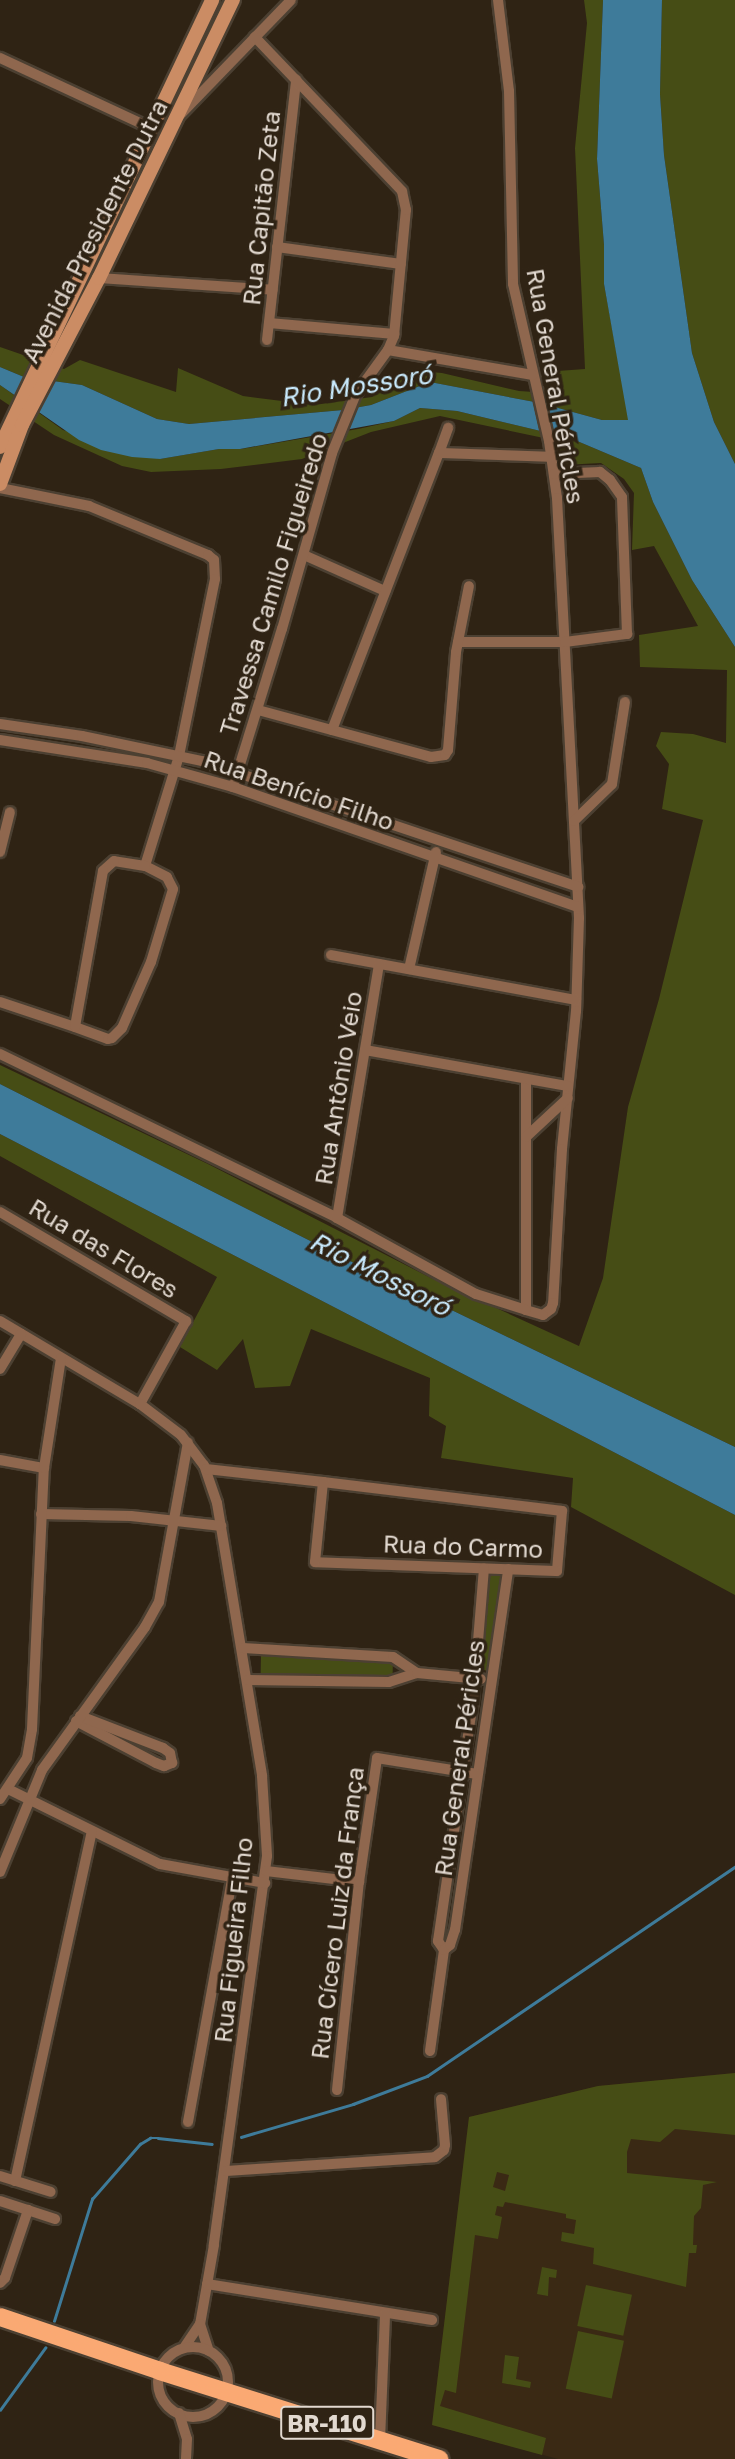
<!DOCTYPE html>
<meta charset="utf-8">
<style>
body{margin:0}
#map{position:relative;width:735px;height:2459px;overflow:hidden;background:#2f2314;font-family:"Golos Text",sans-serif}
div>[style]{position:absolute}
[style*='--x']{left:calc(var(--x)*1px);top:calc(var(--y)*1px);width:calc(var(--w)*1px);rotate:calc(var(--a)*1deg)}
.built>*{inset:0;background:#3a2914}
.green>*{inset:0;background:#464d15;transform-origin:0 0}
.water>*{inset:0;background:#3e7b9a}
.stream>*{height:2.5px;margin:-1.25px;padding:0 1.25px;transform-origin:1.25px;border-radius:1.25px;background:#3e7b9a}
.roads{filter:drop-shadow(2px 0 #4c4032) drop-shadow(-2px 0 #4c4032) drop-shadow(0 2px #4c4032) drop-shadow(0 -2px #4c4032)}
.minor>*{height:10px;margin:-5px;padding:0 5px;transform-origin:5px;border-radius:5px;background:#8f674e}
.minor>.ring{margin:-5px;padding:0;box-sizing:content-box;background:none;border:10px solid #8f674e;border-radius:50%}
.secondary>*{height:14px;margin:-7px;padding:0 7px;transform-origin:7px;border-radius:7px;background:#cb8c64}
.primary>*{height:18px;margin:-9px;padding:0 9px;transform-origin:9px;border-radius:9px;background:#faa973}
span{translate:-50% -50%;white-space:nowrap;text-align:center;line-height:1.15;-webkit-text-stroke:7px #2f2314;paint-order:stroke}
.shield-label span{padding:2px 5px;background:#2f2314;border:2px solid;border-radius:5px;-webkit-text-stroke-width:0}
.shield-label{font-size:23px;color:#e2d9d0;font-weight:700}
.street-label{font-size:24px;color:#e2d9d0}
.water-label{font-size:26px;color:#c9eafd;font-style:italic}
</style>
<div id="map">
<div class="built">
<div style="clip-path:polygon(735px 2073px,735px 2459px,558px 2459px,432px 2425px,469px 2117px,598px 2086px)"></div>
</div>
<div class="green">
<div style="clip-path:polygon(584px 0,603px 0,597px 159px,604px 245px,604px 284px,629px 420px,602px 420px,540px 403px,430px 382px,371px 405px,343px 410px,189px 424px,157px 419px,82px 385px,24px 377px,0 367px,0 347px,64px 369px,80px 360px,176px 392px,178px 368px,243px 396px,314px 405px,372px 397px,409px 370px,442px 373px,519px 391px,549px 393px,544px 372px,585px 369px,575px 148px,587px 23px)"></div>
<div style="clip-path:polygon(662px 0,735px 0,735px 464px,714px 422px,692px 353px,664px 155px,660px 94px)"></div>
<div style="clip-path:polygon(0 385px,63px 430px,160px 459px,219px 449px,241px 449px,358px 429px,394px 421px,420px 408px,457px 411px,570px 438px,641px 468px,653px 502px,692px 580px,735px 647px,735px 1447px,348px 1260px,0 1084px,0 1065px,208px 1164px,431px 1278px,579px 1346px,603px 1278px,628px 1107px,659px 999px,703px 820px,662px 809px,669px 764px,656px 746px,661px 732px,693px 734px,726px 743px,727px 670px,640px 667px,639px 635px,698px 626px,654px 546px,632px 550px,634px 493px,624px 479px,601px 463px,563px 465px,558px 441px,440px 416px,371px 432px,302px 459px,221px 469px,151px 472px,122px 466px,54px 435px,0 399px)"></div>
<div style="clip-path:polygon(0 1134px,735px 1515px,735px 1595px,571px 1507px,573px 1478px,441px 1458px,446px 1426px,429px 1416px,430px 1378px,311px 1329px,290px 1386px,255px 1388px,243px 1339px,217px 1370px,180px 1347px,217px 1277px,0 1156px)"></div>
<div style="clip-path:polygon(488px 1573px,503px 1573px,487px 1671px,479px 1668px)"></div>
<div style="left:261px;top:1654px;width:132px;height:20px;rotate:1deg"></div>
<div style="clip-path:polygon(evenodd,735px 2073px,735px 2135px,675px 2129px,660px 2142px,631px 2139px,627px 2152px,627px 2173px,717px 2182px,703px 2185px,701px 2208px,694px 2216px,693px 2245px,697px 2245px,696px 2253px,689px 2253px,686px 2287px,593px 2264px,594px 2248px,561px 2241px,562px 2232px,574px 2234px,576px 2220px,566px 2218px,566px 2214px,505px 2202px,503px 2207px,497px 2206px,495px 2215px,502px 2217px,498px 2239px,475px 2235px,456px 2393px,445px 2390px,440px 2406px,546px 2438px,542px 2455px,432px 2425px,469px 2117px,598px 2086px,735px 2073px,497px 2172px,509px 2175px,505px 2191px,493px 2187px,497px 2172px)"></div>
<div style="clip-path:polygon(542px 2267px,557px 2270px,556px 2278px,549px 2277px,548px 2296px,537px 2294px)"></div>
<div style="left:586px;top:2285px;width:47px;height:42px;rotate:12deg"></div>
<div style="left:578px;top:2331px;width:47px;height:59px;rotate:12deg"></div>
<div style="clip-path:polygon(505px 2355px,519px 2357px,516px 2379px,531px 2382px,530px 2388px,502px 2383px)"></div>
</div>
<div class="water">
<div style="clip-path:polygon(603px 0,662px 0,660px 94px,664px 155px,692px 353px,714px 422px,735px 464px,735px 647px,692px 580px,653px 502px,641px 468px,570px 438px,457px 411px,420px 408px,394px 421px,240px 449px,219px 449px,160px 459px,132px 457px,101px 450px,79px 440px,0 385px,0 367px,24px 377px,82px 385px,157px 419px,189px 424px,343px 410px,371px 405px,430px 382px,540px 403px,602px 420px,628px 420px,604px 284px,604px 245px,597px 159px)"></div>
<div style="clip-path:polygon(0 1084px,348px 1260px,735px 1447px,735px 1515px,0 1134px)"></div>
</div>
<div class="stream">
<div style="--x:241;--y:2137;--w:117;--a:-16.4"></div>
<div style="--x:353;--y:2104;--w:79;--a:-20.7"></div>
<div style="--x:427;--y:2076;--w:372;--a:-34.2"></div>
<div style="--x:54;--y:2321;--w:128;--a:-72.7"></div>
<div style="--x:92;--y:2199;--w:73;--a:-48.9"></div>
<div style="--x:140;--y:2144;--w:12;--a:-31"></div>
<div style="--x:150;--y:2138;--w:8;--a:0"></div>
<div style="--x:158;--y:2138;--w:54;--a:6.3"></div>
<div style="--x:0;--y:2410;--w:77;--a:-54"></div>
</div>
<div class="roads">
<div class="minor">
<div style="--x:498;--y:0;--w:92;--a:83.1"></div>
<div style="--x:509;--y:91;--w:193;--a:88.8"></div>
<div style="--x:513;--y:284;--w:161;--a:77.1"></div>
<div style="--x:549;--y:441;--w:58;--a:82"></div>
<div style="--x:557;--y:498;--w:421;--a:87"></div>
<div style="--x:579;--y:918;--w:93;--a:91.8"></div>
<div style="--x:576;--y:1011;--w:139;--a:95.8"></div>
<div style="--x:562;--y:1149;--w:154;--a:93.3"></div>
<div style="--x:553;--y:1303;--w:6;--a:108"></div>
<div style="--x:551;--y:1309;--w:10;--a:143"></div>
<div style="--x:543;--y:1315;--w:18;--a:-164"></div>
<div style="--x:526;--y:1310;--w:230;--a:-90"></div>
<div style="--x:0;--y:58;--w:169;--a:24.9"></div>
<div style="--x:181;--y:114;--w:158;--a:-46"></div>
<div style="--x:277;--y:247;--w:125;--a:7.8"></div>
<div style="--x:99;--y:278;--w:174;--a:3.9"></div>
<div style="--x:269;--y:323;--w:126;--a:5"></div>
<div style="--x:267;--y:340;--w:262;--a:-83.6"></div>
<div style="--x:388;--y:350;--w:147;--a:9.8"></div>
<div style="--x:439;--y:453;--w:27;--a:-70"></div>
<div style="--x:0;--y:488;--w:91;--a:11.4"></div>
<div style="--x:89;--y:506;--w:129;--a:22.4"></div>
<div style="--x:208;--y:555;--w:8;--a:40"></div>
<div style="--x:214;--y:560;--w:19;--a:87"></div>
<div style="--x:215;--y:579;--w:181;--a:101.5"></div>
<div style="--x:179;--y:756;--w:115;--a:107.2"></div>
<div style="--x:304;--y:555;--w:89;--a:24"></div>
<div style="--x:458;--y:642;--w:107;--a:0"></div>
<div style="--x:565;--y:642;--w:63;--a:-7.4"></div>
<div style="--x:627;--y:634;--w:137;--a:-92.1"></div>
<div style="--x:622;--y:497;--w:21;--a:-125"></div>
<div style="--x:610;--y:480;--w:13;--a:-141"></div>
<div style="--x:600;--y:472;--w:46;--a:177.5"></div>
<div style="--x:258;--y:710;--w:179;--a:15.2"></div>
<div style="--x:431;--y:757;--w:14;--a:-8"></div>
<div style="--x:445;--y:755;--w:6;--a:-59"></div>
<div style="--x:448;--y:750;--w:98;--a:-85.3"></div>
<div style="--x:456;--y:652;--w:67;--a:-78.9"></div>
<div style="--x:0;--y:724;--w:83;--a:8.3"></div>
<div style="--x:82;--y:736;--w:123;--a:11.8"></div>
<div style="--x:202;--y:761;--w:397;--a:18.5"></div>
<div style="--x:332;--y:730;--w:297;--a:-68.9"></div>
<div style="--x:439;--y:453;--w:112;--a:2"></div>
<div style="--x:0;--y:740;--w:149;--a:8.9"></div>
<div style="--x:147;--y:763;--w:89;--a:15.6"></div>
<div style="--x:233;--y:787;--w:365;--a:19.2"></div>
<div style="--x:233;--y:787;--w:165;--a:-72.8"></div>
<div style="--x:282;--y:629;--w:183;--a:-74.1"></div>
<div style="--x:332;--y:453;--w:64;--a:-67.9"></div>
<div style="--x:356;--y:394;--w:54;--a:-54"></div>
<div style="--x:388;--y:350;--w:15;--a:-67"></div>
<div style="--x:394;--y:336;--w:127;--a:-84.6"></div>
<div style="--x:406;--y:210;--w:19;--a:-102"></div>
<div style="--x:402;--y:191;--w:213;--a:-133.7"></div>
<div style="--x:574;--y:821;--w:53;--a:-44.2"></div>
<div style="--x:612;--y:784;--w:83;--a:-81"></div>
<div style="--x:0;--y:852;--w:41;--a:-76"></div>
<div style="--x:331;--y:955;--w:249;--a:10.4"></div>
<div style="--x:409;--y:969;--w:120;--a:-77"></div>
<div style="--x:0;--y:1002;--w:79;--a:18.4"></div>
<div style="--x:75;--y:1027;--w:35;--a:20"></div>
<div style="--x:108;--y:1039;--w:4;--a:-14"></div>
<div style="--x:112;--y:1038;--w:14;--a:-45"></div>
<div style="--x:122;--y:1028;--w:72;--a:-66.3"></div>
<div style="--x:151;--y:962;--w:76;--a:-73.2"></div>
<div style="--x:173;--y:889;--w:13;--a:-117"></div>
<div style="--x:167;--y:877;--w:25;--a:-153"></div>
<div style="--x:145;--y:866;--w:31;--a:-171"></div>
<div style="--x:114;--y:861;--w:15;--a:138"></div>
<div style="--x:103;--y:871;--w:158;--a:100.2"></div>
<div style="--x:365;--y:1050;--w:206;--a:10.1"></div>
<div style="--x:0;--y:1054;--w:375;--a:25.9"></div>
<div style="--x:337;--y:1218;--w:158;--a:28.7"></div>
<div style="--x:476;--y:1294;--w:52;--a:17.7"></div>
<div style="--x:526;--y:1137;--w:57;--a:-42.9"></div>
<div style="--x:0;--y:1212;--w:216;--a:30.4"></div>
<div style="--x:186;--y:1321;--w:95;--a:119"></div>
<div style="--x:337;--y:1218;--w:257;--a:-80.6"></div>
<div style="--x:0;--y:1321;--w:163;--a:30.7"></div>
<div style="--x:140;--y:1404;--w:51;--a:37.1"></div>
<div style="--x:181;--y:1435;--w:38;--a:53"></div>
<div style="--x:204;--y:1465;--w:40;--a:71.1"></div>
<div style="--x:217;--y:1503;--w:277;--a:80.6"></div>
<div style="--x:262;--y:1776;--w:80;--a:86.4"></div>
<div style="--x:267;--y:1856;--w:393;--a:97.8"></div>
<div style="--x:214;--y:2245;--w:80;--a:100"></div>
<div style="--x:200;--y:2324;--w:29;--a:124"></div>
<div style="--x:0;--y:1369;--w:41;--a:-59"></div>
<div style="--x:0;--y:1460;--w:45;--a:10.3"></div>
<div style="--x:206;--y:1469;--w:118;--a:6.3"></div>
<div style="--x:323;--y:1482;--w:241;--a:6.9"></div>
<div style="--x:562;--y:1511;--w:60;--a:94.8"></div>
<div style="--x:557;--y:1571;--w:242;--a:-177.9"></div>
<div style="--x:315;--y:1562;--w:80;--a:-84.3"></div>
<div style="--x:41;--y:1514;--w:90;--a:1.3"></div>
<div style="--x:131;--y:1516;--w:91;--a:6.3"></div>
<div style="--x:243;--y:1648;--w:150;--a:3.4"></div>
<div style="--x:393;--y:1657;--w:29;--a:34"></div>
<div style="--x:248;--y:1680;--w:141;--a:0.8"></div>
<div style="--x:389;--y:1682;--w:29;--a:-18"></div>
<div style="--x:417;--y:1673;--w:64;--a:5.4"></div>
<div style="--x:76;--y:1721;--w:90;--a:27.7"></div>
<div style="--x:156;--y:1763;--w:9;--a:21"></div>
<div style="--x:164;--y:1766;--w:9;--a:-21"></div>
<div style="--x:172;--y:1763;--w:10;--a:-101"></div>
<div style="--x:170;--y:1753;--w:9;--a:-144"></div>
<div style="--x:163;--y:1748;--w:89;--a:-158.9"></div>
<div style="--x:8;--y:1789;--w:169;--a:26.3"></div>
<div style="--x:160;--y:1864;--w:107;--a:10.3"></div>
<div style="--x:0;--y:1799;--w:49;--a:-56.6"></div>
<div style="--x:27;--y:1758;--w:29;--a:-80"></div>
<div style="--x:32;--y:1729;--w:261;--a:-87.4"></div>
<div style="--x:44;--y:1468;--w:111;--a:-81.2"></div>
<div style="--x:266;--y:1871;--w:94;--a:6.7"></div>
<div style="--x:0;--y:1872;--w:110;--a:-67.6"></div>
<div style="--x:42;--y:1770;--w:176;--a:-54.2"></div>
<div style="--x:145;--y:1627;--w:29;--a:-61"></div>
<div style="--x:159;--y:1602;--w:162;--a:-79.7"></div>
<div style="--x:444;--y:1950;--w:11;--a:-124"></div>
<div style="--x:438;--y:1941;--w:242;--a:-81.7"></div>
<div style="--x:473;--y:1702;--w:134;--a:-85.3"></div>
<div style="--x:430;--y:2051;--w:102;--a:-82.1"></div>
<div style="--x:444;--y:1950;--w:8;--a:-40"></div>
<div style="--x:450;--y:1945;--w:16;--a:-72"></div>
<div style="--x:455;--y:1930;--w:365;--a:-81.6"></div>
<div style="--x:337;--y:2090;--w:209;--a:-84"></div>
<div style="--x:359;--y:1882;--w:125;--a:-81.7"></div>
<div style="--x:377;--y:1758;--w:101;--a:9.1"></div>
<div style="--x:188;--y:2122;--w:251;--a:-79.7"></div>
<div style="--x:226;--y:2171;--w:209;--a:-3.8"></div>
<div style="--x:435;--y:2157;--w:11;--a:-38"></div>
<div style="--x:444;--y:2150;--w:5;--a:-79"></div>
<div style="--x:445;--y:2145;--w:46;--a:-95"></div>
<div style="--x:0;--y:2176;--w:53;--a:17.4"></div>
<div style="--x:15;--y:2181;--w:358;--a:-77.6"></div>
<div style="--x:0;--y:2201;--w:58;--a:18.1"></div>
<div style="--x:0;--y:2283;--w:7;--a:-45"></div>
<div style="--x:5;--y:2278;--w:72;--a:-71.3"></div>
<div style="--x:207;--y:2284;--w:228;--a:9.1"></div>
<div style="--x:200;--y:2324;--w:28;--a:72"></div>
<div class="ring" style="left:158px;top:2347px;width:60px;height:60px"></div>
<div style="--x:179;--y:2413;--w:27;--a:73"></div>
<div style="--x:187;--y:2439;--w:20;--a:93"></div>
<div style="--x:380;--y:2440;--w:127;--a:-87.7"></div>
</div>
<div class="secondary">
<div style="--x:0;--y:447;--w:495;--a:-64.6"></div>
<div style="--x:0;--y:484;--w:63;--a:-69.6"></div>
<div style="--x:22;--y:425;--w:166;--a:-62.4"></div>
<div style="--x:99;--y:278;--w:309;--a:-64.3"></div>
</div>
<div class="primary">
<div style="--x:0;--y:2317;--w:169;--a:18.6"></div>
<div style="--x:160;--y:2371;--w:293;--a:17.5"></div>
</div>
</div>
<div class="shield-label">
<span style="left:327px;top:2423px">BR-110</span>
</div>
<div class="street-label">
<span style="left:261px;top:208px;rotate:-84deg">Rua Capitão Zeta</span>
<span style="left:94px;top:231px;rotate:-63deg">Avenida Presidente Dutra</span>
<span style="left:556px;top:386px;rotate:80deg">Rua General Péricles</span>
<span style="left:273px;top:584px;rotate:-73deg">Travessa Camilo Figueiredo</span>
<span style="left:299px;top:790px;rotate:19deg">Rua Benício Filho</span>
<span style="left:338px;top:1088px;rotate:-81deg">Rua Antônio Veio</span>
<span style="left:104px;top:1248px;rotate:31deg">Rua das Flores</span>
<span style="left:463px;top:1546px;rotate:2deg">Rua do Carmo</span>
<span style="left:459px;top:1758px;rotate:-82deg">Rua General Péricles</span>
<span style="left:337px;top:1913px;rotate:-83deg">Rua Cícero Luiz da França</span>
<span style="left:233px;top:1940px;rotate:-84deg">Rua Figueira Filho</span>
</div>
<div class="water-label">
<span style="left:356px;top:386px;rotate:-9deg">Rio Mossoró</span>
<span style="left:380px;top:1274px;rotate:27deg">Rio Mossoró</span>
</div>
</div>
